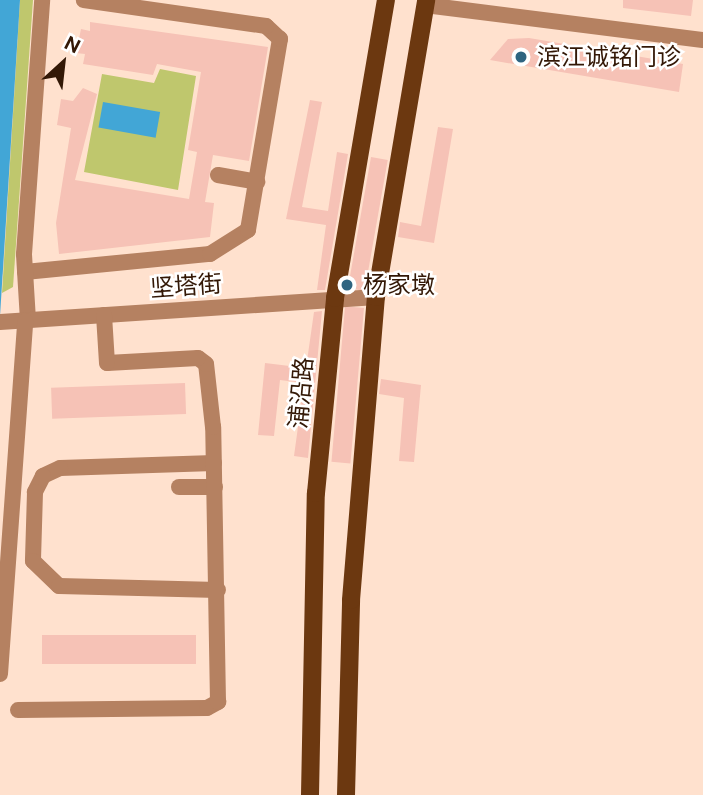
<!DOCTYPE html>
<meta charset="utf-8">
<style>
body{margin:0}
#map{position:relative;width:703px;height:795px;overflow:hidden;background:#ffe1ce;font-family:"Public Sans","Noto Sans SC",sans-serif}
div>[style]{position:absolute}
[style*='--x']{left:calc(var(--x)*1px);top:calc(var(--y)*1px);width:calc(var(--w)*1px);rotate:calc(var(--a)*1deg)}
.green>*{inset:0;background:#bfc76d}
.water>*{inset:0;background:#42a6d6;transform-origin:0 0}
.building>*{inset:0;background:#f6c2b6;transform-origin:0 0}
.minor>*{height:16px;margin:-8px;padding:0 8px;transform-origin:8px;border-radius:8px;background:#b58161}
.major>*{height:18px;margin:-9px;padding:0 9px;transform-origin:9px;border-radius:9px;background:#6c3810}
.dots>*{width:19px;height:19px;translate:-50% -50%;box-sizing:border-box;border:4px solid #fff;border-radius:50%}
span{translate:-50% -50%;white-space:nowrap;text-align:center;line-height:1.15;-webkit-text-stroke:5px #fff;paint-order:stroke}
.poi-label{font-size:24px;color:#331806}
.left{translate:0 -50%;text-align:left}
.street-label{font-size:24px;color:#331806}
.north{position:absolute;left:28px;top:28px;width:70px;height:70px;-webkit-text-stroke:5px #fff;paint-order:stroke;rotate:27deg;font-size:19px;font-weight:700;line-height:28px;text-align:center;color:#331806}
.north::after{content:'';display:block;margin:auto;width:24px;height:32px;background:#331806;clip-path:polygon(50% 0,100% 100%,50% 72%,0 100%)}
</style>
<div id="map">
<div class="green">
<div style="clip-path:polygon(20px 0,33px 0,13px 287px,2px 293px)"></div>
<div style="clip-path:polygon(160px 69px,196px 76px,178px 190px,84px 172px,102px 74px,154px 83px)"></div>
</div>
<div class="water">
<div style="clip-path:polygon(0 0,20px 0,0 316px)"></div>
<div style="left:103px;top:102px;width:58px;height:26px;rotate:10deg"></div>
</div>
<div class="building">
<div style="clip-path:polygon(623px 0,693px 0,691px 16px,623px 8px)"></div>
<div style="clip-path:polygon(90px 22px,268px 47px,249px 161px,213px 155px,205px 202px,214px 203px,210px 237px,59px 254px,56px 223px,71px 128px,57px 125px,61px 99px,73px 101px,83px 88px,97px 94px,75px 180px,189px 199px,197px 152px,188px 150px,201px 72px,157px 64px,153px 75px,83px 64px,85px 54px,76px 53px,81px 29px,90px 31px)"></div>
<div style="clip-path:polygon(529px 38px,683px 64px,679px 92px,490px 60px,508px 39px)"></div>
<div style="clip-path:polygon(310px 100px,322px 102px,302px 207px,328px 211px,337px 152px,348px 154px,325px 290px,317px 290px,326px 225px,286px 219px)"></div>
<div style="clip-path:polygon(438px 127px,453px 129px,434px 243px,398px 237px,400px 222px,421px 226px)"></div>
<div style="left:371px;top:157px;width:17px;height:133px;rotate:10deg"></div>
<div style="left:364px;top:308px;width:156px;height:19px;rotate:95deg"></div>
<div style="clip-path:polygon(322px 311px,308px 458px,294px 456px,304px 383px,280px 380px,274px 436px,258px 435px,265px 363px,306px 368px,314px 312px)"></div>
<div style="clip-path:polygon(381px 379px,421px 385px,414px 462px,399px 461px,404px 398px,379px 394px)"></div>
<div style="left:185px;top:383px;width:31px;height:134px;rotate:88deg"></div>
<div style="left:196px;top:635px;width:29px;height:154px;rotate:90deg"></div>
</div>
<div class="minor">
<div style="--x:425;--y:5;--w:280;--a:7.2"></div>
<div style="--x:218;--y:175;--w:40;--a:10"></div>
<div style="--x:25;--y:272;--w:186;--a:-5.6"></div>
<div style="--x:210;--y:254;--w:45;--a:-32.3"></div>
<div style="--x:248;--y:230;--w:194;--a:-80.5"></div>
<div style="--x:280;--y:39;--w:19;--a:-137"></div>
<div style="--x:266;--y:26;--w:184;--a:-171.9"></div>
<div style="--x:28;--y:320;--w:66;--a:-93.5"></div>
<div style="--x:24;--y:254;--w:255;--a:-85.9"></div>
<div style="--x:0;--y:322;--w:377;--a:-3.8"></div>
<div style="--x:214;--y:463;--w:154;--a:178.1"></div>
<div style="--x:60;--y:468;--w:19;--a:155"></div>
<div style="--x:43;--y:476;--w:18;--a:117"></div>
<div style="--x:35;--y:492;--w:69;--a:91.7"></div>
<div style="--x:33;--y:561;--w:36;--a:44"></div>
<div style="--x:59;--y:586;--w:159;--a:1.4"></div>
<div style="--x:179;--y:487;--w:36;--a:0"></div>
<div style="--x:0;--y:674;--w:354;--a:-85.9"></div>
<div style="--x:18;--y:710;--w:189;--a:-0.6"></div>
<div style="--x:207;--y:708;--w:13;--a:-29"></div>
<div style="--x:218;--y:702;--w:275;--a:-91"></div>
<div style="--x:213;--y:427;--w:63;--a:-96.3"></div>
<div style="--x:206;--y:364;--w:10;--a:-143"></div>
<div style="--x:198;--y:358;--w:91;--a:176.9"></div>
<div style="--x:107;--y:363;--w:48;--a:-93.6"></div>
</div>
<div class="major">
<div style="--x:310;--y:795;--w:302;--a:-88.9"></div>
<div style="--x:316;--y:493;--w:196;--a:-84.4"></div>
<div style="--x:335;--y:298;--w:302;--a:-80.3"></div>
<div style="--x:346;--y:795;--w:195;--a:-88.5"></div>
<div style="--x:351;--y:600;--w:304;--a:-85.3"></div>
<div style="--x:376;--y:297;--w:301;--a:-80.4"></div>
</div>
<div class="dots">
<div style="left:521px;top:57px;background:#2f6480"></div>
<div style="left:347px;top:285px;background:#2f6480"></div>
</div>
<div class="poi-label">
<span class="left" style="left:537px;top:57px">滨江诚铭门诊</span>
<span class="left" style="left:363px;top:285px">杨家墩</span>
</div>
<div class="street-label">
<span style="left:186px;top:286px;rotate:-4deg">坚塔街</span>
<span style="left:301px;top:393px;rotate:-85deg">浦沿路</span>
</div>
<div class="north">N</div>
</div>
